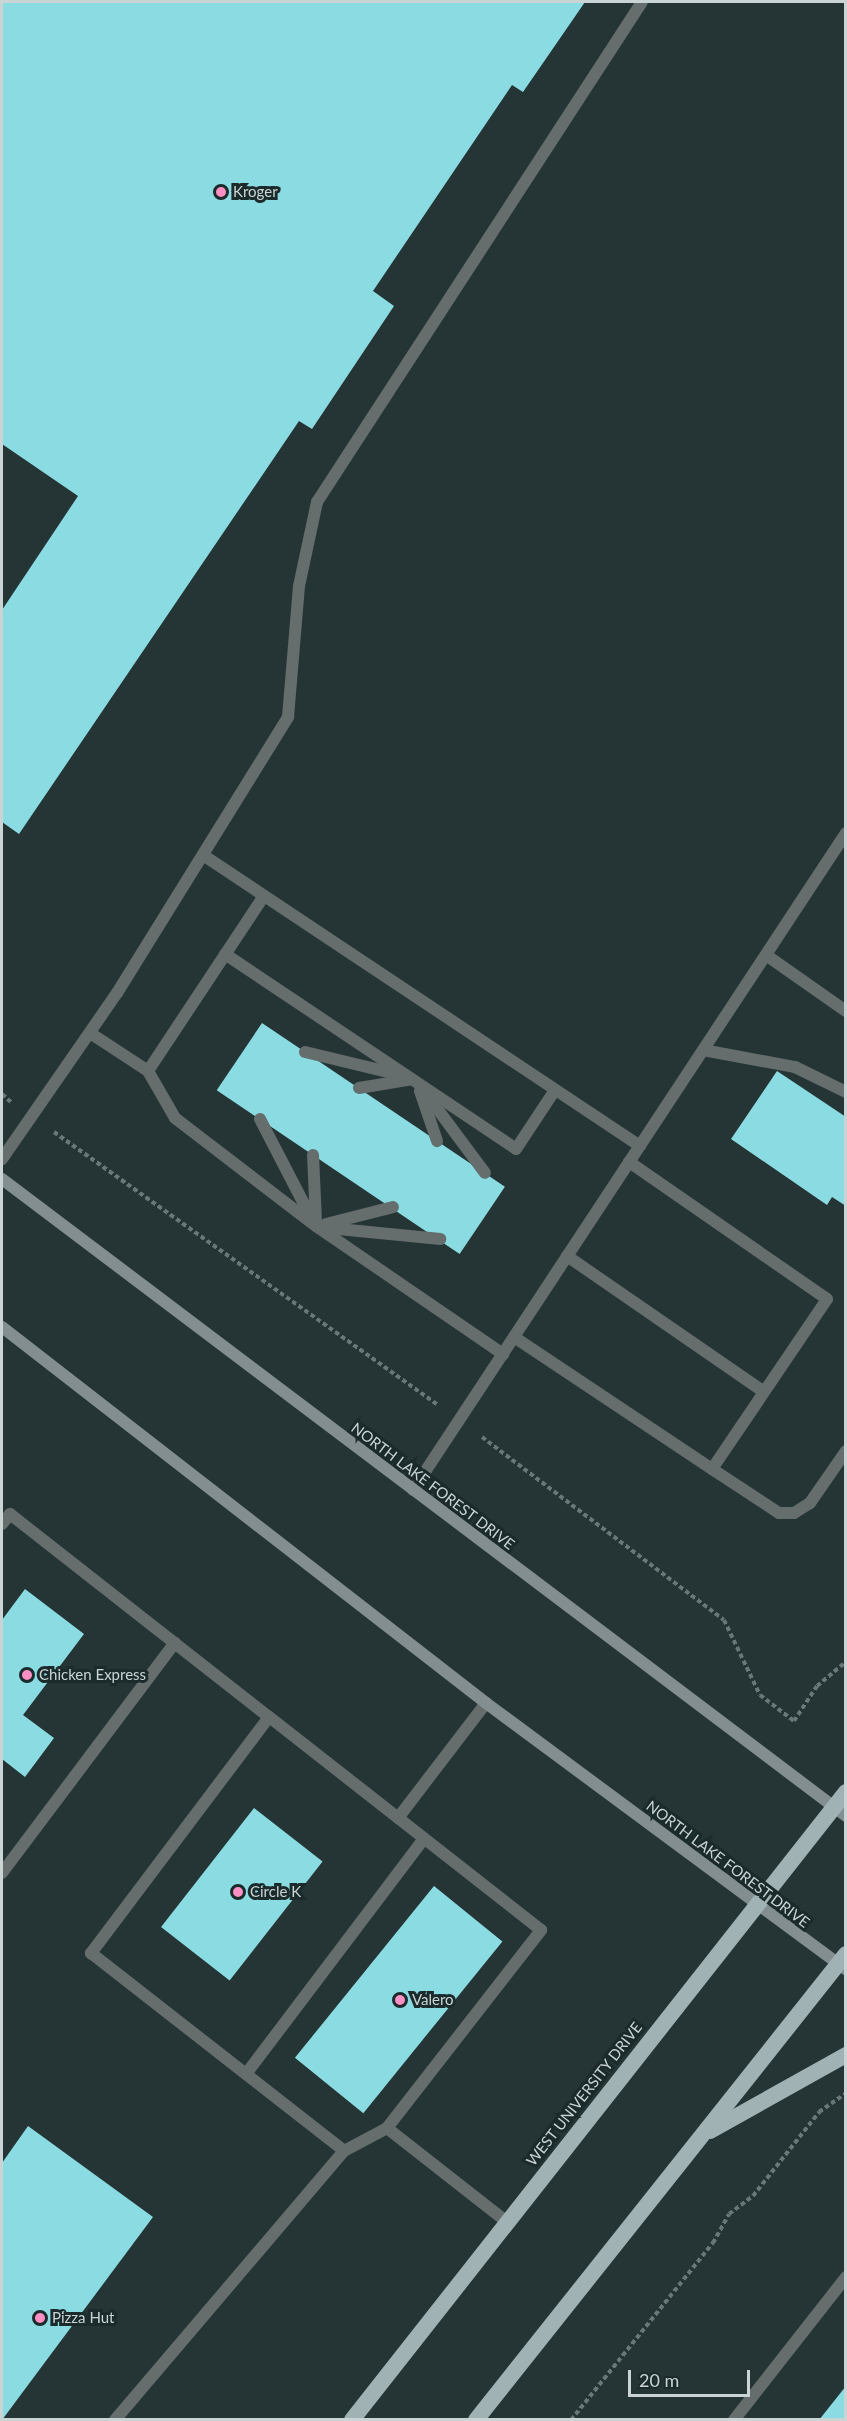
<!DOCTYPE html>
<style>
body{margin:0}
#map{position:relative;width:847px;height:2421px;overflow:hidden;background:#253536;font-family:Lato,sans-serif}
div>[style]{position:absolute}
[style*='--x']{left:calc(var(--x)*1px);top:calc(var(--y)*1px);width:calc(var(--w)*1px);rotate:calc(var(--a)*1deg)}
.building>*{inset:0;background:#8bdce2;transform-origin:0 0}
.path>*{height:4px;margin-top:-2px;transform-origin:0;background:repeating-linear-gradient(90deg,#697778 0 4.5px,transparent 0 7.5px)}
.service>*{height:12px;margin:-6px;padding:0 6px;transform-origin:6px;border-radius:6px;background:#656d6d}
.secondary>*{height:12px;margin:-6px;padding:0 6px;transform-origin:6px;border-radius:6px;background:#828e8f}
.trunk>*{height:16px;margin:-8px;padding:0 8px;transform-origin:8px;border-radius:8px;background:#a1b2b4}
.dots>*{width:16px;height:16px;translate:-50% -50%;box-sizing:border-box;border:3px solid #1b2b2c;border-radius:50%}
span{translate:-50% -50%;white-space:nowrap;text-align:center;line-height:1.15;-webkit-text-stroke:6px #1b2b2c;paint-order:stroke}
.poi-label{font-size:15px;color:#cad4d5}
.left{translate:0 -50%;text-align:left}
.street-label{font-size:15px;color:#cad4d5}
.frame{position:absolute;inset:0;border:3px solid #cad4d5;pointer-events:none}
.scale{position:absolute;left:628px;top:2370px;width:122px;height:27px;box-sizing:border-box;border:3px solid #cad4d5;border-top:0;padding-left:8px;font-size:18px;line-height:21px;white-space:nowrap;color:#cad4d5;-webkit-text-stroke:4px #1b2b2c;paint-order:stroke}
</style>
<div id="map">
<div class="building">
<div style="clip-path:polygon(2px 2px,585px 2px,523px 92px,512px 85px,373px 291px,394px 306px,312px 429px,299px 421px,19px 834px,2px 822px,2px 610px,78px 496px,2px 444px)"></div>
<div style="left:262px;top:1023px;width:293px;height:81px;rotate:34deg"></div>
<div style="clip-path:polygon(777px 1071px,846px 1117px,846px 1206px,832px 1197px,827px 1205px,731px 1139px)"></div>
<div style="clip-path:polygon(25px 1589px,84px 1634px,23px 1715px,54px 1738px,25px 1777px,2px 1759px,2px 1620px)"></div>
<div style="left:254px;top:1808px;width:87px;height:151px;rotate:38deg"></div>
<div style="left:434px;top:1886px;width:88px;height:221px;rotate:39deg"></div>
<div style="clip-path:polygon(28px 2126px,153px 2217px,2px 2420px,2px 2163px)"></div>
<div style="clip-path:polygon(846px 2386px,846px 2420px,819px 2420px)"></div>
</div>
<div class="path">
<div style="--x:2;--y:1094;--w:12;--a:42"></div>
<div style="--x:54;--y:1132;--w:470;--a:35.4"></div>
<div style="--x:482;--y:1437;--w:303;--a:37.1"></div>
<div style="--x:724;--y:1620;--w:83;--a:64.4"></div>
<div style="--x:760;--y:1695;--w:43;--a:37.4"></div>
<div style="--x:794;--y:1721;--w:42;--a:-56.7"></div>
<div style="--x:817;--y:1686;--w:38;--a:-40"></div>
<div style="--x:571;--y:2420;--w:227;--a:-51.3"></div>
<div style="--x:713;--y:2243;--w:33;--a:-61"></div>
<div style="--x:729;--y:2214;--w:30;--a:-37"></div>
<div style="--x:753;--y:2196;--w:107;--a:-51.8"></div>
<div style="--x:819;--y:2112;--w:33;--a:-35"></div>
</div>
<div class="service">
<div style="--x:203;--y:855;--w:525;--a:33.66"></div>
<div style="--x:225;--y:954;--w:350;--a:33.8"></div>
<div style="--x:516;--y:1149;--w:71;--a:-56.5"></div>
<div style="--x:766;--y:955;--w:98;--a:35"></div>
<div style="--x:90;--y:1033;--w:69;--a:33.2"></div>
<div style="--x:148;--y:1071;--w:54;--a:60.1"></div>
<div style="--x:175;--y:1118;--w:178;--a:37.5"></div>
<div style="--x:316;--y:1226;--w:227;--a:34.4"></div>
<div style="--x:703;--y:1050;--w:94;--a:10.5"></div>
<div style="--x:795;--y:1067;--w:57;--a:26.1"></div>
<div style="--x:305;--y:1052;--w:103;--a:13.5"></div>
<div style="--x:148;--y:1071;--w:210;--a:-56.5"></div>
<div style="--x:421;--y:1087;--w:107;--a:53.3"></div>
<div style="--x:359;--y:1088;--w:50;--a:-9.3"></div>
<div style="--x:420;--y:1091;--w:53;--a:71.2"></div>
<div style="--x:260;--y:1119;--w:117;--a:62.6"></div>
<div style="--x:313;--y:1155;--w:67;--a:87.4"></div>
<div style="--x:2;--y:1159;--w:202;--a:-55.3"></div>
<div style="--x:117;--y:993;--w:325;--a:-58.2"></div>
<div style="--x:288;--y:717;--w:131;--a:-85.2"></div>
<div style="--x:299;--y:586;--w:86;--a:-77.9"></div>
<div style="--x:317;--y:502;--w:596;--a:-56.98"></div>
<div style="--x:326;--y:1224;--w:69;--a:-14.2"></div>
<div style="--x:318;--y:1227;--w:123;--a:5.6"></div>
<div style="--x:567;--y:1256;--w:239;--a:34.6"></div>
<div style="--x:514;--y:1337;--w:238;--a:33.7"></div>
<div style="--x:712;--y:1469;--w:205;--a:-55.9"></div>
<div style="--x:827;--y:1299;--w:241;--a:-145.3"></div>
<div style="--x:712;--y:1469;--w:80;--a:33.3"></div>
<div style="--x:779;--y:1513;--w:15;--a:0"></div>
<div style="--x:794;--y:1513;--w:19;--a:-32"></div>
<div style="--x:810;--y:1503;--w:63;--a:-55.3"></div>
<div style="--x:413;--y:1490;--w:787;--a:-56.61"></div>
<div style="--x:2;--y:1524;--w:13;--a:-51"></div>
<div style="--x:10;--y:1514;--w:329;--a:38.1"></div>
<div style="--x:269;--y:1717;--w:296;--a:127"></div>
<div style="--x:91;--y:1953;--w:321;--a:38"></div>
<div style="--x:398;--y:1818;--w:145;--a:-52.6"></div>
<div style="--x:2;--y:1873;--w:288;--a:-53.1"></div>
<div style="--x:246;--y:2074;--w:295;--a:-52.9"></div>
<div style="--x:387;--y:2128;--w:152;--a:38.1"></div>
<div style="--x:115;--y:2420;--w:353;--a:-49.6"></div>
<div style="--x:344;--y:2151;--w:49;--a:-28.1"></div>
<div style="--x:387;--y:2128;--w:251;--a:-52.1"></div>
<div style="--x:541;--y:1930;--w:345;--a:-141.9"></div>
<div style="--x:734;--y:2420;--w:182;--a:-51.9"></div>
</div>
<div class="secondary">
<div style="--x:2;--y:1179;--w:1057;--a:37.04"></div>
<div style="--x:2;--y:1327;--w:613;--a:37.84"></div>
<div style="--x:486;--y:1703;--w:448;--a:36.5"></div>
</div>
<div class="trunk">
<div style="--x:710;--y:2131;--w:156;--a:-29.2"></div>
<div style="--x:352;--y:2420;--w:799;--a:-51.81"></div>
<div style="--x:476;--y:2420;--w:595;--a:-51.55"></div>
</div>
<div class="dots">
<div style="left:221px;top:192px;background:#fc8fc3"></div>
<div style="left:27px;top:1675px;background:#fc8fc3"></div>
<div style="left:238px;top:1892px;background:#fc8fc3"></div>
<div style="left:400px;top:2000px;background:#fc8fc3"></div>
<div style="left:40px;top:2318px;background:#fc8fc3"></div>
</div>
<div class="poi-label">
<span class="left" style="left:233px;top:192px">Kroger</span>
<span class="left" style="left:39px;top:1675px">Chicken Express</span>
<span class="left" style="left:250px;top:1892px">Circle K</span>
<span class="left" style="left:412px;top:2000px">Valero</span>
<span class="left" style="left:52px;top:2318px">Pizza Hut</span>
</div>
<div class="street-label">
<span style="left:433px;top:1486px;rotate:37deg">NORTH LAKE FOREST DRIVE</span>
<span style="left:728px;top:1864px;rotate:37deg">NORTH LAKE FOREST DRIVE</span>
<span style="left:584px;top:2094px;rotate:-52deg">WEST UNIVERSITY DRIVE</span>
</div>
<div class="frame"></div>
<div class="scale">20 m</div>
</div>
